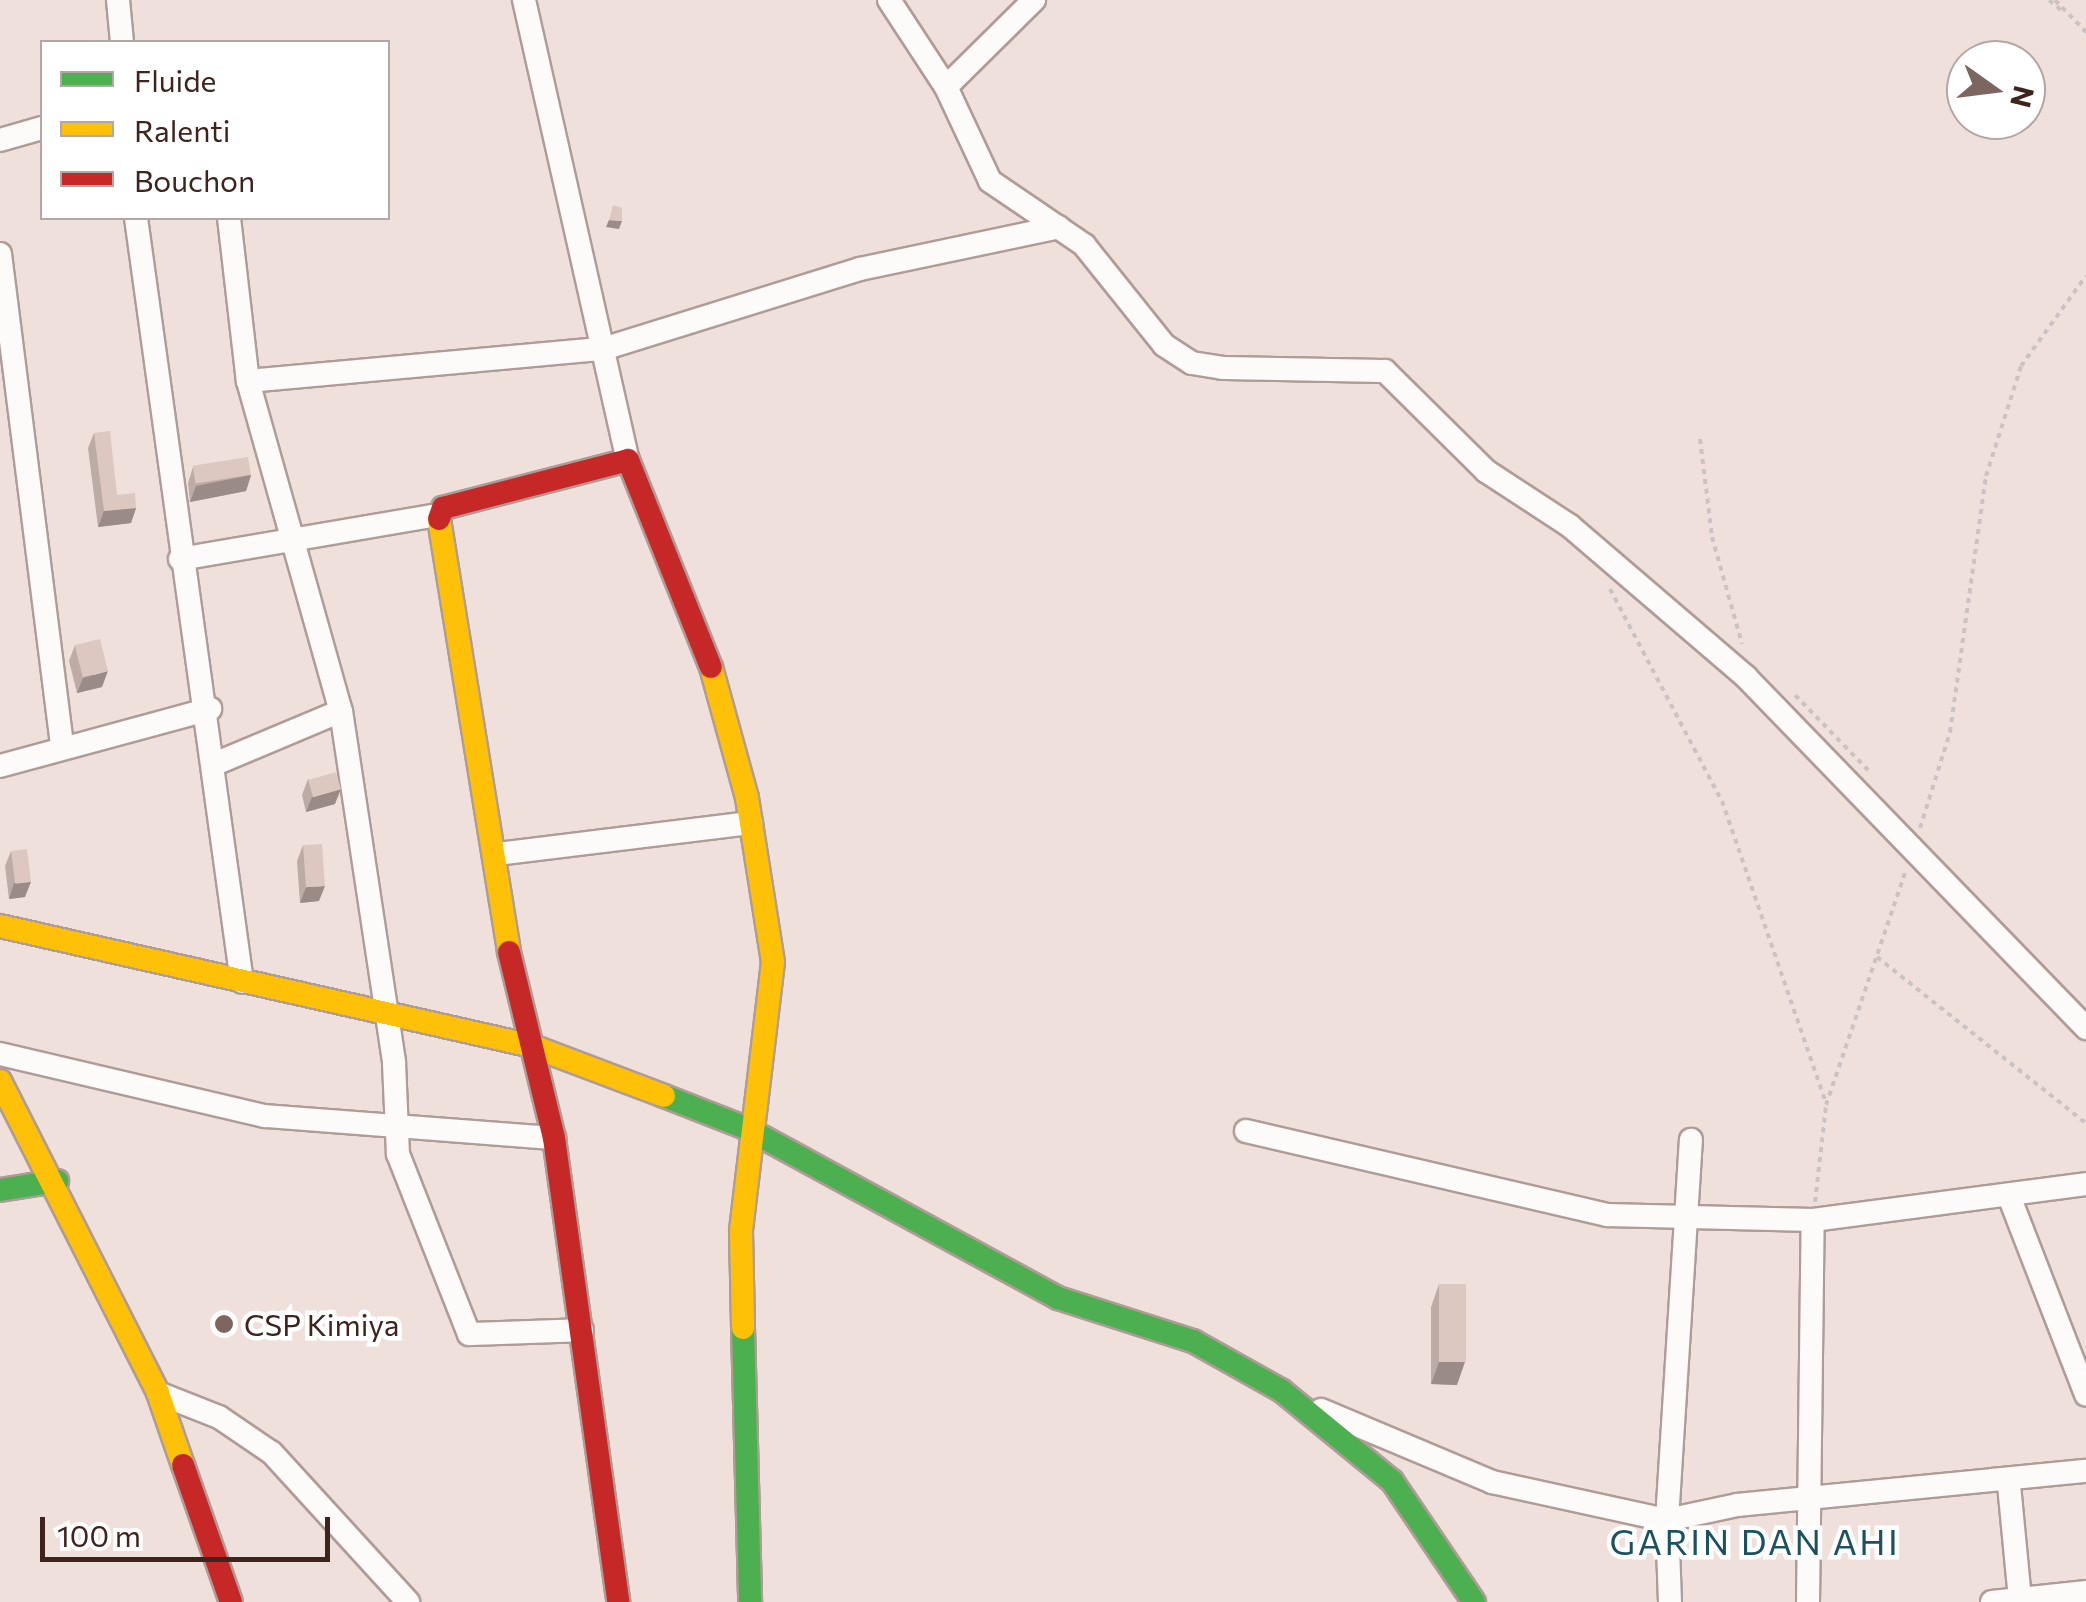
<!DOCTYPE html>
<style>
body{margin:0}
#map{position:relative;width:2086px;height:1602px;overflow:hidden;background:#f0e0db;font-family:Commissioner,sans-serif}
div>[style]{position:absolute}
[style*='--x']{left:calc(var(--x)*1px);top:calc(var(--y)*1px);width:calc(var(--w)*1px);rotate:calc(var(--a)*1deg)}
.path>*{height:4px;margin-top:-2px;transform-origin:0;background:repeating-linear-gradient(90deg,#cbc3c2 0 5px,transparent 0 10px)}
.roads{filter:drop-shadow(2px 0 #af9c97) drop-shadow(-2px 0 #af9c97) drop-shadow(0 2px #af9c97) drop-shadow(0 -2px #af9c97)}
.street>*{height:22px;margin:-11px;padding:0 11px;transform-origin:11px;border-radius:11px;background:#fdfafa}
.fast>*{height:22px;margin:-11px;padding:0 11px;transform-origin:11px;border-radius:11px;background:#4caf50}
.slow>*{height:22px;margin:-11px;padding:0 11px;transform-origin:11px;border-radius:11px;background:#ffc107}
.jam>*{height:22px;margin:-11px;padding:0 11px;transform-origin:11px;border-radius:11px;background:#c62828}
.wall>*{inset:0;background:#bdaba6}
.shaded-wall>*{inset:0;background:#9a8b87}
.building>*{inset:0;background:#dcc7c1;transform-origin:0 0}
.dots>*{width:28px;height:28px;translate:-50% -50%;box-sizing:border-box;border:5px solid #fff;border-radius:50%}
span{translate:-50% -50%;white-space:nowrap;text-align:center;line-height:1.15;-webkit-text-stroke:9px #fff;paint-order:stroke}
.poi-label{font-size:30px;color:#3e241c}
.left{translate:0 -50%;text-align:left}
.quarter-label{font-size:35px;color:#1c5260;letter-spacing:2.5px}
.legend{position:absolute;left:40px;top:40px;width:350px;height:180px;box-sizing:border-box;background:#fff;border:2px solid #b2a7a4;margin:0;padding:12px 18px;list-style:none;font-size:30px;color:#3e241c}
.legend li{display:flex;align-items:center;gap:20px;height:50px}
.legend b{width:50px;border:2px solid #b2a7a4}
.north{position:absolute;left:1946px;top:40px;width:100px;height:100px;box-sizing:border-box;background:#fff;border:2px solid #b2a7a4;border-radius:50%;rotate:104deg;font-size:28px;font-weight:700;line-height:40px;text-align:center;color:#3e241c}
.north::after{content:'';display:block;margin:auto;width:35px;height:45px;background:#7c665f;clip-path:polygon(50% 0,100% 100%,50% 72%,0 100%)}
.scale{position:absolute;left:40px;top:1517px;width:290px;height:45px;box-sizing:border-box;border:5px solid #3e241c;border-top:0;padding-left:12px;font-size:30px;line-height:35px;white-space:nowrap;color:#3e241c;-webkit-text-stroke:8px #fff;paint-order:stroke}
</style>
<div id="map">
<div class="path">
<div style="--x:2049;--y:0;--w:17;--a:40"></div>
<div style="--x:2055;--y:0;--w:45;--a:45.9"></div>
<div style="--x:1700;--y:439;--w:99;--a:83"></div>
<div style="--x:1712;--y:537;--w:111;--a:74.3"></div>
<div style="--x:1610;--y:589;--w:240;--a:62.2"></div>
<div style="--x:1722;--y:801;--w:319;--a:71"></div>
<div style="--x:1795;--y:695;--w:106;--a:45.8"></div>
<div style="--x:1920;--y:828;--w:101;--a:-72.6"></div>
<div style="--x:1950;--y:732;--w:259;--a:-82"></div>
<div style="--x:1986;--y:476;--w:115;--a:-72.3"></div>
<div style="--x:2021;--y:366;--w:111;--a:-54.2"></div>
<div style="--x:1877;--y:957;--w:267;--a:38.5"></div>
<div style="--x:1815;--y:1202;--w:98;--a:-83.5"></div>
<div style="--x:1826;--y:1105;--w:248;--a:-71.2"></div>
</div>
<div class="roads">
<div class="street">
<div style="--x:118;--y:0;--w:42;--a:84.6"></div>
<div style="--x:524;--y:0;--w:472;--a:77.3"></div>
<div style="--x:889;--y:0;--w:104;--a:56.8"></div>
<div style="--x:946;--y:87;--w:104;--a:64.9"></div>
<div style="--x:990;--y:181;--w:114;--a:34.2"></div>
<div style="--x:1084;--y:245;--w:128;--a:51.3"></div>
<div style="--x:1164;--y:345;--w:33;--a:33"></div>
<div style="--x:1192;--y:363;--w:31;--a:9"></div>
<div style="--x:1223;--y:368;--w:162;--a:1.1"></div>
<div style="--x:1385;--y:371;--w:142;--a:44.7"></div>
<div style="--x:1486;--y:471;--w:100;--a:33.2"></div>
<div style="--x:1570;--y:526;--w:232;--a:40.6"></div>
<div style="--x:1746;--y:677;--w:489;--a:45.9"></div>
<div style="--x:946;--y:87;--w:124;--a:-44.7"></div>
<div style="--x:0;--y:140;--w:44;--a:-15.9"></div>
<div style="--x:136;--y:218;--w:771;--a:82.1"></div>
<div style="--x:229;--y:218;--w:164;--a:83.4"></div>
<div style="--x:248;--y:381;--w:343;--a:74.3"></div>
<div style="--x:341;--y:711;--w:356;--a:81.4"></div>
<div style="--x:394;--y:1063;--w:91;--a:87.5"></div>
<div style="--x:398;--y:1154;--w:193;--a:68.5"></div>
<div style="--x:469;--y:1334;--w:113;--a:-2"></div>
<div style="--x:0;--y:254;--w:496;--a:82.8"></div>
<div style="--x:248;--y:381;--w:356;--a:-5.2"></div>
<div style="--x:603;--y:349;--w:269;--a:-17.3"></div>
<div style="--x:860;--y:269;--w:203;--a:-11.9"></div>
<div style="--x:180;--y:559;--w:262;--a:-9.7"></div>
<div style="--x:217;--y:763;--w:134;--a:-22.8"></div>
<div style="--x:0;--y:766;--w:218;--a:-15.2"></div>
<div style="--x:497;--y:854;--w:256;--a:-7"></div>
<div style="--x:0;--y:1054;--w:272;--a:13.2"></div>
<div style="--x:265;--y:1116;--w:290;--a:4.4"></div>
<div style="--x:1246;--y:1131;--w:371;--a:13.1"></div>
<div style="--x:1607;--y:1215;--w:206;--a:1.4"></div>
<div style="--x:1813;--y:1220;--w:275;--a:-7.5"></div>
<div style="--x:2009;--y:1196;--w:213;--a:68.8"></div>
<div style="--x:158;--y:1393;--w:66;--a:21.5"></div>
<div style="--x:219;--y:1417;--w:64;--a:34.2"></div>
<div style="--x:272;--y:1453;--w:202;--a:47.6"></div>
<div style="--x:1321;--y:1410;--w:186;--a:22.8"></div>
<div style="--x:1492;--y:1482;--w:179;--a:12.3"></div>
<div style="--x:1667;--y:1520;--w:72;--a:-12.1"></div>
<div style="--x:1737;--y:1505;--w:351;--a:-5.6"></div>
<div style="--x:2009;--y:1485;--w:116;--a:84.5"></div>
<div style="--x:1670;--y:1602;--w:82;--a:-92.1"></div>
<div style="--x:1667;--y:1520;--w:381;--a:-86.4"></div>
<div style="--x:1808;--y:1602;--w:382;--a:-89.3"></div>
<div style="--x:1992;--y:1602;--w:95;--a:-6.1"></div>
</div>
<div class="fast">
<div style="--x:664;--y:1096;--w:88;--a:21.3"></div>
<div style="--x:746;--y:1128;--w:355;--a:28.6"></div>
<div style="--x:1058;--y:1298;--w:142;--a:17.7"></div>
<div style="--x:1193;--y:1341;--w:102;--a:29.3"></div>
<div style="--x:1282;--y:1391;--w:142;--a:39.3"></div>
<div style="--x:1392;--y:1481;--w:146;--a:55.9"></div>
<div style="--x:0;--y:1190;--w:58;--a:-9"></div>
<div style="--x:743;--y:1328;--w:274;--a:88.5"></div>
</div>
<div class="slow">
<div style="--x:439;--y:519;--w:439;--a:80.8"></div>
<div style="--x:711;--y:667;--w:136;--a:74.6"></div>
<div style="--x:747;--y:798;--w:166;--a:81"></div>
<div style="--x:773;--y:962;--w:271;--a:96.8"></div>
<div style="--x:741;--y:1231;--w:97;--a:88.8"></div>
<div style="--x:0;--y:926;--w:545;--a:12.71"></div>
<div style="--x:532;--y:1046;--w:141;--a:20.7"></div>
<div style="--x:0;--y:1081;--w:350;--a:63.1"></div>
<div style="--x:158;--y:1393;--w:76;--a:70.9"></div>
</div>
<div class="jam">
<div style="--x:439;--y:519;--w:12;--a:-70"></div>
<div style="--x:443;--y:508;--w:191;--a:-14.5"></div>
<div style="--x:628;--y:460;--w:223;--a:68.2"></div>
<div style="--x:509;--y:952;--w:191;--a:76.4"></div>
<div style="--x:554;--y:1138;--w:468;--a:82.1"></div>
<div style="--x:183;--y:1465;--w:145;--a:70.7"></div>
</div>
</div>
<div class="wall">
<div style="clip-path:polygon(94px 433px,117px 495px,136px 508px,131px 523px,98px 527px,88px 448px)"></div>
<div style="clip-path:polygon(193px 467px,251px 475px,246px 491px,190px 502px,188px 483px)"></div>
<div style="clip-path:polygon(75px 645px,102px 687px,77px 693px,69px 661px)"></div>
<div style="clip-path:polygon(308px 779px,335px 804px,306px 812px,302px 795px)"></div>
<div style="clip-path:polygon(303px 845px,319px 901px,300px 903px,297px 861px)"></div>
<div style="clip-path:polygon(11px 851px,25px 897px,9px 899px,5px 866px)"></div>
<div style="clip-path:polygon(1439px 1284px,1457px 1385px,1431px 1384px,1431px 1307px)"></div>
</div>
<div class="shaded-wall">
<div style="clip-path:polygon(609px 220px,622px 221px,619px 229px,606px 227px)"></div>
<div style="clip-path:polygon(251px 475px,246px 491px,190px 502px,196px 486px)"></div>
<div style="clip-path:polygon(136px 508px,131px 523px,98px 527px,104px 511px)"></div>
<div style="clip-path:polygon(108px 671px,102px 687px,77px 693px,83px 678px)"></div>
<div style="clip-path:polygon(341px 789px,335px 804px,306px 812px,312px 797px)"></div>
<div style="clip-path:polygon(31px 882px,25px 897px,9px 899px,14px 883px)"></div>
<div style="clip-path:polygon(325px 886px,319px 901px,300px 903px,306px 887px)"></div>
<div style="clip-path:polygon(1439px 1362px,1465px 1362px,1457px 1385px,1431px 1384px)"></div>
</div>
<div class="building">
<div style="clip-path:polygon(613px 205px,622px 208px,622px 221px,609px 220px)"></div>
<div style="clip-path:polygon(110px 431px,117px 495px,135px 493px,136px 508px,104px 511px,94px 433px)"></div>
<div style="left:248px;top:457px;width:18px;height:56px;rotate:81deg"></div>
<div style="left:100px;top:639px;width:33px;height:26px;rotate:76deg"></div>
<div style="left:336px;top:772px;width:18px;height:29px;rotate:74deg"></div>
<div style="left:322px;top:844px;width:42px;height:19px;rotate:86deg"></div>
<div style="left:27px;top:849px;width:33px;height:16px;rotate:83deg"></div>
<div style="left:1439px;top:1284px;width:27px;height:78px"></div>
</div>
<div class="dots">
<div style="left:224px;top:1324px;background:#7c665f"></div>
</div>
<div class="poi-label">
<span class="left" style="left:244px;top:1324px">CSP Kimiya</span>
</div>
<div class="quarter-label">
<span style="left:1755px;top:1541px">GARIN DAN AHI</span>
</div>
<ul class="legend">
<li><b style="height:12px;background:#4caf50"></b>Fluide</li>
<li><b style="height:12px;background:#ffc107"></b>Ralenti</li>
<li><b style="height:12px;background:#c62828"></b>Bouchon</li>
</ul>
<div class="north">N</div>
<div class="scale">100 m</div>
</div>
